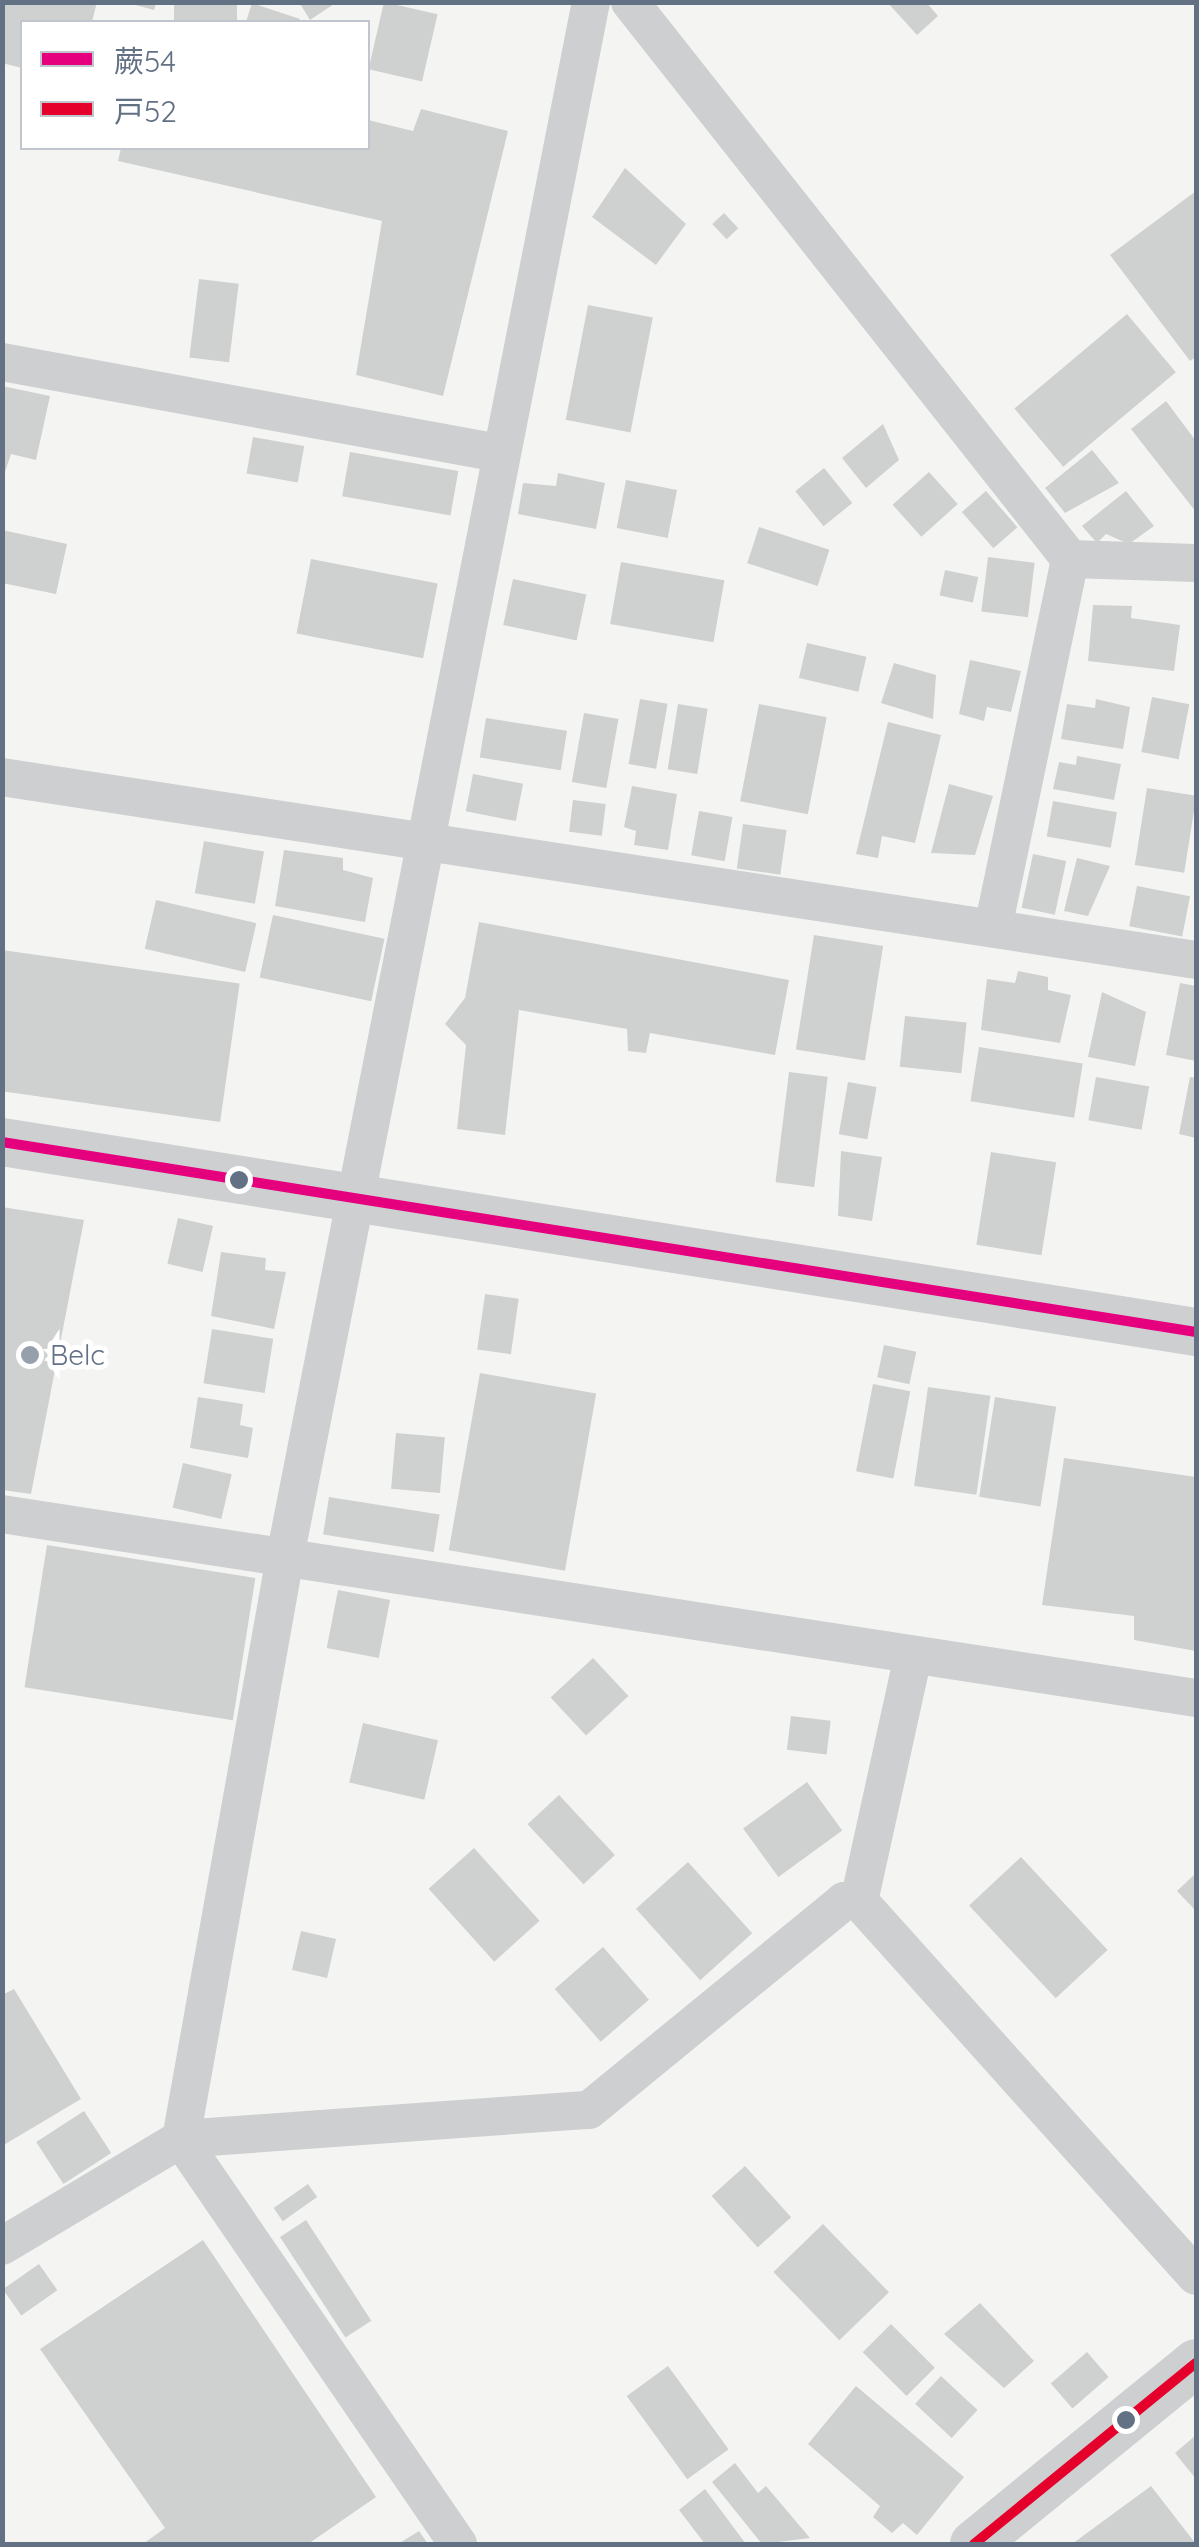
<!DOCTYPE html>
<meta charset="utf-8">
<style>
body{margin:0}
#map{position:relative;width:1199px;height:2547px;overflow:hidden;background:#f4f5f3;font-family:Quicksand,"Noto Sans JP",sans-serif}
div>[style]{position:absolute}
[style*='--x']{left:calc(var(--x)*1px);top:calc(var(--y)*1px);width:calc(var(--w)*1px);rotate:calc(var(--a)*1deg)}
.building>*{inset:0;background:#cfd1d1;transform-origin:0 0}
.minor>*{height:38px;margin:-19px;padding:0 19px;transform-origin:19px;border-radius:19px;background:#cecfd0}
.tertiary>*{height:48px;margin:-24px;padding:0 24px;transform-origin:24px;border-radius:24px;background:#cecfd0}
.bus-1>*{height:10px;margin:-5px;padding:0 5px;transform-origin:5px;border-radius:5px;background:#e5007d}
.bus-2>*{height:10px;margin:-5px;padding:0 5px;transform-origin:5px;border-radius:5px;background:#e4002b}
.dots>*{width:28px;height:28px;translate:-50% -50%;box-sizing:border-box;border:5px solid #fff;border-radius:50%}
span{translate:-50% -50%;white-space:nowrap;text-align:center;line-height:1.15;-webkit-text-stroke:10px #fff;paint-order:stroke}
.poi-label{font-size:28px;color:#637185}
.left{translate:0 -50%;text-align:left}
.frame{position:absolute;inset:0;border:5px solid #637185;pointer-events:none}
.legend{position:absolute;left:20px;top:20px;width:350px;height:130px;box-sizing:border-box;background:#fff;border:2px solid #c1c6ce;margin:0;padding:12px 18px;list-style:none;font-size:30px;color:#637185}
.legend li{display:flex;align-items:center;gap:20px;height:50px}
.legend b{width:50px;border:2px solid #c1c6ce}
</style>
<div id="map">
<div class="building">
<div style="clip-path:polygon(2px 2px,97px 2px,92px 22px,22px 22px,22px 68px,2px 63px)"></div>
<div style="left:174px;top:2px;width:63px;height:20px"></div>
<div style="clip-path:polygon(299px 2px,337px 2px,310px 20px)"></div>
<div style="left:384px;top:2px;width:55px;height:69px;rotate:13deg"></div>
<div style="clip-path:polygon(887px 2px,926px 2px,938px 16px,917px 35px)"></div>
<div style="clip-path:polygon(128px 3px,156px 3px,154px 10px)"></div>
<div style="clip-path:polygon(252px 3px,300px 19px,299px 22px,246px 22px)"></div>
<div style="clip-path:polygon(421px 109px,508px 131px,443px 396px,356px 375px,382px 221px,118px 161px,121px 148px,368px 148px,368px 120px,413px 131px)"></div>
<div style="clip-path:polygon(625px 168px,686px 224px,656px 265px,592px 217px)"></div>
<div style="clip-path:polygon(1196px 191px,1196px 357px,1190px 361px,1110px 255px)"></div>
<div style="left:724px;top:213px;width:21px;height:16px;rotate:47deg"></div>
<div style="left:199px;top:279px;width:40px;height:79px;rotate:7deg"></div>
<div style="left:588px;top:305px;width:66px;height:117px;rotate:11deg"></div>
<div style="left:1127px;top:314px;width:76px;height:147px;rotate:50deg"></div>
<div style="clip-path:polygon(2px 386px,50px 396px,36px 460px,11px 454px,3px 478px)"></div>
<div style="clip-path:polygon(1166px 401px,1196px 441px,1196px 512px,1131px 429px)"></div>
<div style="clip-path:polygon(883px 424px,899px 460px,866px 488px,842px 458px)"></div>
<div style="left:253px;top:437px;width:52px;height:37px;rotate:10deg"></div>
<div style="clip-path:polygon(1092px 450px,1119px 483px,1065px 513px,1045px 488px)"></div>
<div style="left:350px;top:452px;width:110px;height:45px;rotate:10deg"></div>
<div style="left:824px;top:468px;width:45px;height:37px;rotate:51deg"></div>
<div style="left:929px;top:472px;width:43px;height:49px;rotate:48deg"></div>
<div style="clip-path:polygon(558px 473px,605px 483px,596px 529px,518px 514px,523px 483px,556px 486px)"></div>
<div style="left:626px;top:480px;width:52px;height:49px;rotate:11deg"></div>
<div style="left:986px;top:491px;width:48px;height:32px;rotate:49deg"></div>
<div style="clip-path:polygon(1126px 491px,1154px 526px,1129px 544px,1106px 534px,1097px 543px,1082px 526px)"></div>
<div style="left:759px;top:527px;width:74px;height:38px;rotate:18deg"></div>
<div style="clip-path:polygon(2px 530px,67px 544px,56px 594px,2px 583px)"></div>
<div style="left:988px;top:557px;width:47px;height:55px;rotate:7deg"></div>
<div style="left:311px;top:559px;width:129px;height:76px;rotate:11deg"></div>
<div style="left:621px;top:562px;width:105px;height:63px;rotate:10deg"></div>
<div style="left:945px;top:570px;width:34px;height:26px;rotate:12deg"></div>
<div style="left:513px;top:579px;width:75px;height:47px;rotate:12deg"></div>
<div style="clip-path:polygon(1093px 605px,1132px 606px,1131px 618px,1180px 625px,1174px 671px,1088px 661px)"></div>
<div style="left:807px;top:643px;width:61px;height:36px;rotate:13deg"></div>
<div style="clip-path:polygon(970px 660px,1021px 671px,1011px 712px,987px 707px,984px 721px,959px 714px)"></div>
<div style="clip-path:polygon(894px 663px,936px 675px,933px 719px,881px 703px)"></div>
<div style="left:1152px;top:697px;width:38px;height:56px;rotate:11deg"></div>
<div style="left:640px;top:699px;width:28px;height:66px;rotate:10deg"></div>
<div style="clip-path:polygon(1096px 699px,1130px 707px,1123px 749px,1061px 739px,1067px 704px,1095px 708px)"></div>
<div style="left:678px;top:704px;width:30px;height:66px;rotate:9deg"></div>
<div style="left:759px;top:704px;width:69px;height:99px;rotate:11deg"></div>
<div style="left:584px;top:713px;width:35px;height:70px;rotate:10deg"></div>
<div style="left:486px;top:718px;width:82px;height:40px;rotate:9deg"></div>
<div style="clip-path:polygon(888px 722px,941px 735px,915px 843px,882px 836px,878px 858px,856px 854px)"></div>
<div style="clip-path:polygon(1077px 756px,1121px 764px,1114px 800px,1053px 789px,1059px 762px,1076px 765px)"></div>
<div style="left:473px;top:774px;width:51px;height:38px;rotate:11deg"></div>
<div style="clip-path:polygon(949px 784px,993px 796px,975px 855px,931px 853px)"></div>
<div style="clip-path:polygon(632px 786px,677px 794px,668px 850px,634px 845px,636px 831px,624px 827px)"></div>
<div style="left:1147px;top:788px;width:50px;height:78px;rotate:9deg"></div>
<div style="left:573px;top:800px;width:33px;height:32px;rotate:7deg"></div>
<div style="left:1053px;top:801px;width:65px;height:36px;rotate:10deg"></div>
<div style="left:699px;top:811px;width:34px;height:45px;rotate:10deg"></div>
<div style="left:743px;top:824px;width:44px;height:45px;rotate:8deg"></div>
<div style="left:204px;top:841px;width:61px;height:53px;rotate:10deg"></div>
<div style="clip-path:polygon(284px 850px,343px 858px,343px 870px,373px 878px,365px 922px,275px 906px)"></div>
<div style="left:1033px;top:854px;width:34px;height:55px;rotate:12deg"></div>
<div style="clip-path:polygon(1077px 858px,1110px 866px,1088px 916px,1064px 911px)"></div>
<div style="left:1137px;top:886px;width:54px;height:41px;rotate:11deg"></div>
<div style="left:156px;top:900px;width:103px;height:50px;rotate:13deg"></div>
<div style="left:273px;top:915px;width:114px;height:64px;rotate:12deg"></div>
<div style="clip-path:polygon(479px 922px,789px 980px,775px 1055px,650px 1033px,646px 1053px,628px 1051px,627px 1029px,519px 1010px,505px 1135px,457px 1129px,466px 1045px,445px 1024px,465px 998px)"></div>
<div style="left:814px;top:935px;width:70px;height:116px;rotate:9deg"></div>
<div style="left:2px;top:950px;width:240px;height:140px;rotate:8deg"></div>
<div style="clip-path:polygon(1018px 971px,1048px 977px,1048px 990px,1071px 995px,1060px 1043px,981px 1030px,987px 979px,1015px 983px)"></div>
<div style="clip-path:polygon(1180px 983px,1196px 986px,1196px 1061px,1166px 1055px)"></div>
<div style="clip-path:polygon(1102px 992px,1146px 1012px,1135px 1066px,1088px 1057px)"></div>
<div style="left:905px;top:1016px;width:62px;height:51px;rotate:6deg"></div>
<div style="left:979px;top:1047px;width:105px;height:55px;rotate:9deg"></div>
<div style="left:789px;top:1072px;width:39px;height:111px;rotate:7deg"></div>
<div style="left:1096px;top:1077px;width:54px;height:44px;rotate:10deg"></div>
<div style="clip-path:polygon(1190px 1077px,1196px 1078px,1196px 1138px,1179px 1134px)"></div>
<div style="left:848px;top:1082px;width:29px;height:53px;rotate:10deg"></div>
<div style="clip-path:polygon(841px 1151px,882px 1157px,872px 1221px,838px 1216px)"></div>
<div style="left:991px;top:1152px;width:66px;height:94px;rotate:9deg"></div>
<div style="clip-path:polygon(2px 1207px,84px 1220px,31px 1494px,2px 1490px)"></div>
<div style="left:178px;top:1218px;width:36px;height:47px;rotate:13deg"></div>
<div style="clip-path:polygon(221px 1252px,266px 1258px,265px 1270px,286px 1272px,274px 1329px,211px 1316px)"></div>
<div style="left:485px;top:1294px;width:34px;height:56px;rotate:8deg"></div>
<div style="left:212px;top:1329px;width:62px;height:55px;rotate:9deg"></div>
<div style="left:884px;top:1345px;width:33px;height:33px;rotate:12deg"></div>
<div style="left:480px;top:1373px;width:118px;height:180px;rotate:10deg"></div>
<div style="left:873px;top:1384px;width:38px;height:89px;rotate:11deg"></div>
<div style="left:928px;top:1387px;width:63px;height:100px;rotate:8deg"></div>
<div style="clip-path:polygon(198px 1397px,243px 1404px,240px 1425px,253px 1428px,248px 1458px,190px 1448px)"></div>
<div style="left:995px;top:1397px;width:62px;height:101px;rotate:9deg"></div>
<div style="left:396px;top:1433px;width:49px;height:56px;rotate:5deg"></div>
<div style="clip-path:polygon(1064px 1458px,1196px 1477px,1196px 1651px,1134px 1640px,1134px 1616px,1042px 1605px)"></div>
<div style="left:183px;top:1463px;width:50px;height:46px;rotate:13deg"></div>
<div style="left:329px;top:1497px;width:112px;height:38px;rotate:9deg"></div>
<div style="left:47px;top:1545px;width:211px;height:144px;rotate:9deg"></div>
<div style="left:338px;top:1590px;width:53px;height:59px;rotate:11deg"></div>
<div style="left:593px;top:1658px;width:52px;height:58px;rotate:47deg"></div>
<div style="left:791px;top:1716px;width:40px;height:34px;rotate:7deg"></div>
<div style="left:363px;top:1723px;width:77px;height:61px;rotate:13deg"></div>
<div style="left:807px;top:1782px;width:60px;height:79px;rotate:54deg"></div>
<div style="left:559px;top:1795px;width:82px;height:43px;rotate:47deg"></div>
<div style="left:474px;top:1848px;width:98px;height:61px;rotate:48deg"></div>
<div style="left:1021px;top:1857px;width:127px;height:71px;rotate:47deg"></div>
<div style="left:688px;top:1862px;width:96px;height:70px;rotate:48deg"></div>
<div style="clip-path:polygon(1196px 1873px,1196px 1911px,1177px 1891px)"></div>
<div style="left:301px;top:1931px;width:36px;height:40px;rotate:13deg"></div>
<div style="left:603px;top:1947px;width:70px;height:64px;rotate:49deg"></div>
<div style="clip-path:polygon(14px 1989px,81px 2099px,2px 2146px,2px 1995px)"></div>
<div style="left:84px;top:2111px;width:50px;height:57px;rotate:57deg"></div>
<div style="left:745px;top:2166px;width:69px;height:45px;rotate:48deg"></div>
<div style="left:308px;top:2184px;width:16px;height:42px;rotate:55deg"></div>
<div style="left:306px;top:2220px;width:120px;height:31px;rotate:57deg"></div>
<div style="left:823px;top:2224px;width:95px;height:69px;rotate:46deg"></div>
<div style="clip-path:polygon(203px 2240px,376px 2497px,308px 2544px,143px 2544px,165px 2528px,40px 2349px)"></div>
<div style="left:39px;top:2264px;width:32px;height:44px;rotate:55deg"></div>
<div style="clip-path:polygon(980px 2303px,1034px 2361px,1004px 2388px,944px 2334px)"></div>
<div style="left:891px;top:2324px;width:62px;height:40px;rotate:45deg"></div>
<div style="left:1087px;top:2352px;width:33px;height:48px;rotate:49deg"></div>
<div style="left:668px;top:2366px;width:103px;height:51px;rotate:54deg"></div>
<div style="left:941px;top:2376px;width:50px;height:38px;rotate:43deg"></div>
<div style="clip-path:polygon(856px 2386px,964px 2477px,917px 2535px,903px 2523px,892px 2533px,873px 2517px,880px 2506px,808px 2444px)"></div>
<div style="clip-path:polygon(1196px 2435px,1196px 2479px,1175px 2453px)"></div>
<div style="clip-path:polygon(735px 2463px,758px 2493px,766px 2486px,810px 2538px,762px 2544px,712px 2482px)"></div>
<div style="clip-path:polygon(1151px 2486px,1196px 2544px,1072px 2544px)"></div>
<div style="clip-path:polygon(705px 2489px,746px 2544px,705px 2544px,679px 2510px)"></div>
<div style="clip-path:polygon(419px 2531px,428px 2544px,398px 2544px)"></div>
</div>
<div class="minor">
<div style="--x:630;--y:2;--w:710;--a:51.69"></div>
<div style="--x:1070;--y:559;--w:126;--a:1.8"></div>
<div style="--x:2;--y:362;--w:505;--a:10.38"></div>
<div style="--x:2;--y:777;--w:1208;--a:8.71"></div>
<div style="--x:993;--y:928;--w:377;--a:-78.2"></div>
<div style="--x:2;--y:1514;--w:1208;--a:8.76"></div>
<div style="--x:913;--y:1656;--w:251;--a:102.4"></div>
<div style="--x:859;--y:1901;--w:504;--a:48.06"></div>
<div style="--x:2;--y:2246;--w:209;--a:-30.9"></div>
<div style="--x:181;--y:2139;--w:409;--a:-4.1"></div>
<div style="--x:589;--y:2110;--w:330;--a:-39.3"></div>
<div style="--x:844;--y:1901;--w:15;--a:0"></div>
<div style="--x:458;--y:2544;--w:491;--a:-124.4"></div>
<div style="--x:181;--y:2139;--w:596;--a:-79.86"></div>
<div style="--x:286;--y:1552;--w:1580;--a:-78.87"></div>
</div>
<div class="tertiary">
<div style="--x:2;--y:1142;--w:1209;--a:9.04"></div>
<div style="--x:974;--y:2544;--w:286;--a:-39.2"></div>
</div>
<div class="bus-1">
<div style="--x:2;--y:1142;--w:1209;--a:9.04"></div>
</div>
<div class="bus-2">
<div style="--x:974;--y:2544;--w:286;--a:-39.2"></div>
</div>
<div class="dots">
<div style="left:239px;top:1180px;background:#637185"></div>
<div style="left:30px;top:1355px;background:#969fac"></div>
<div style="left:1126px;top:2420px;background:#637185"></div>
</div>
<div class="poi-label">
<span class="left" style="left:50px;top:1355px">Belc</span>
</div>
<div class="frame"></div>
<ul class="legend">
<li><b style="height:12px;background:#e5007d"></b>蕨54</li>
<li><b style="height:12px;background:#e4002b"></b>戸52</li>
</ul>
</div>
